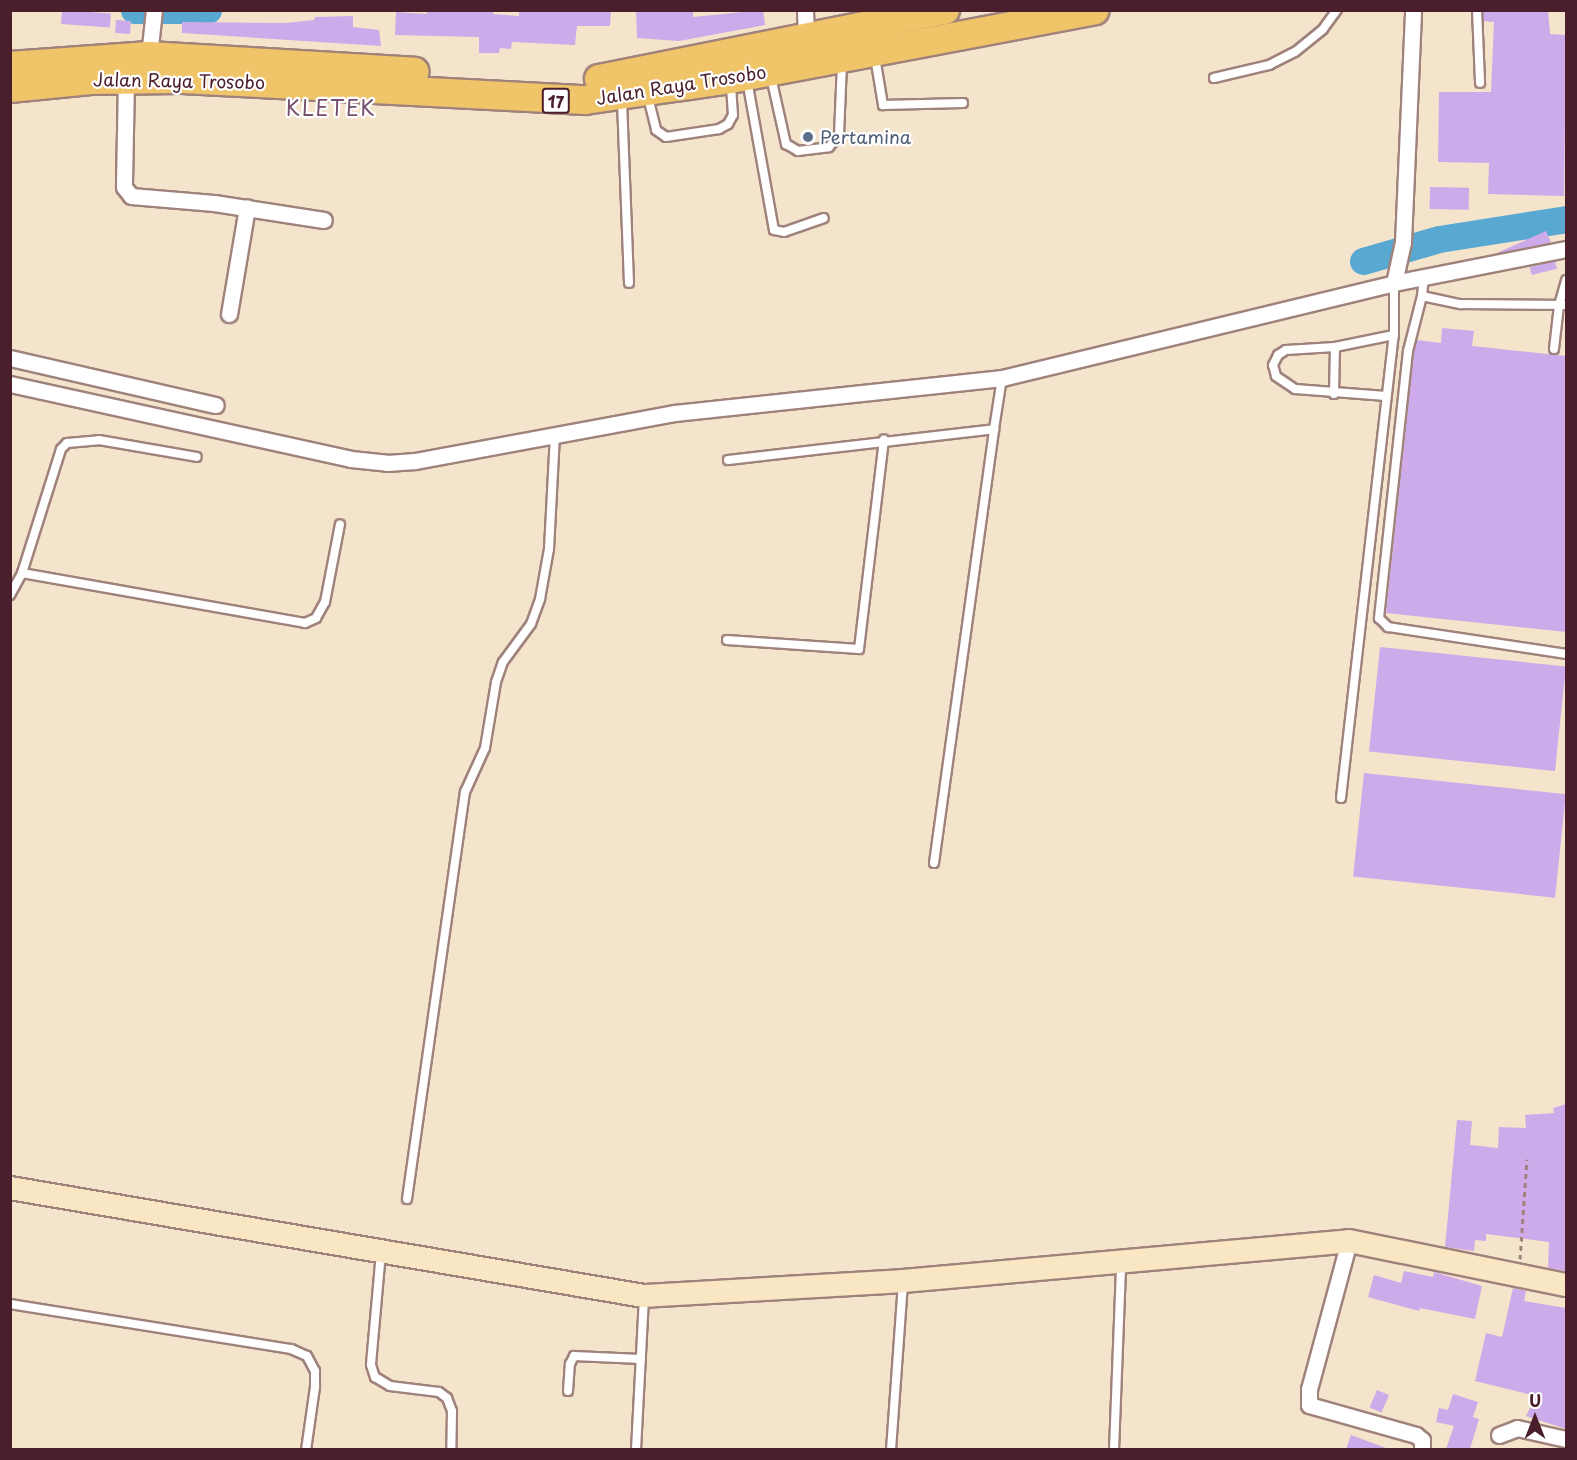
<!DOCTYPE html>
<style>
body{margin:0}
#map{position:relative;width:1577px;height:1460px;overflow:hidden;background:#f5e4cc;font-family:"Playpen Sans",sans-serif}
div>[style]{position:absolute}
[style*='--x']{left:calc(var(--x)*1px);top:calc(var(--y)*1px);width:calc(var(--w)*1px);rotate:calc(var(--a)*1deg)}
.river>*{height:27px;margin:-13.5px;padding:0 13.5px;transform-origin:13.5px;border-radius:13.5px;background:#58a8d2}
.building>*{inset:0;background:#cdaaea;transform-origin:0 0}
.path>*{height:3px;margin-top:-1.5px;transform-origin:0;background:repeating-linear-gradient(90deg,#a0827c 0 4.5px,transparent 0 9px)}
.roads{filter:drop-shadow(2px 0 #a0827c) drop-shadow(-2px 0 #a0827c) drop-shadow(0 2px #a0827c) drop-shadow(0 -2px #a0827c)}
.lane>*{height:8px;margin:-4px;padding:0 4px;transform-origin:4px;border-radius:4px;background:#fff}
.street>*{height:15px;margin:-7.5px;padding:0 7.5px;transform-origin:7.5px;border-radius:7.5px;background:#fff}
.secondary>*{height:22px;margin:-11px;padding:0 11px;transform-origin:11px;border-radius:11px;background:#f9e7c3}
.highway>*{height:28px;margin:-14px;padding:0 14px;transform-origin:14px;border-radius:14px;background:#f0c469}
.dots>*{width:16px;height:16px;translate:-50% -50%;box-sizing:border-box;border:3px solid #fff;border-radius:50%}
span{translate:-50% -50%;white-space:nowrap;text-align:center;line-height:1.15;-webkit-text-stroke:4.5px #fff;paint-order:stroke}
.shield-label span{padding:2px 4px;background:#fff;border:2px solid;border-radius:4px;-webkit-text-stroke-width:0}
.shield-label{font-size:16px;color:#4a1f2b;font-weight:700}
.street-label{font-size:18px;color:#4a1f2b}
.service-label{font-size:18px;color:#4e5e75}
.left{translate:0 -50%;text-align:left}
.quarter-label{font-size:21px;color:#78506e;letter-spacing:1.5px}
.frame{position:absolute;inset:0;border:12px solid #4a1f2b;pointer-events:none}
.north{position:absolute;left:1505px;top:1388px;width:60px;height:60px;-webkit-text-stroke:4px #fff;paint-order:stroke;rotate:0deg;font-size:16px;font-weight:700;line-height:24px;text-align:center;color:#4a1f2b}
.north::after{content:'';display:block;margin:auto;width:21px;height:27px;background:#4a1f2b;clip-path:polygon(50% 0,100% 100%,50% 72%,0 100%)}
</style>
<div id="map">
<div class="river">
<div style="--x:134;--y:10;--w:74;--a:0"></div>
<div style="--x:1363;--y:261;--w:79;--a:-16.1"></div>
<div style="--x:1439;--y:239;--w:129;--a:-8.9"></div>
</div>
<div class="building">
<div style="left:62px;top:10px;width:49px;height:14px;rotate:4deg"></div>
<div style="clip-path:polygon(427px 10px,493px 10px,493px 14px,519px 16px,519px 10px,611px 10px,610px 26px,577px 26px,575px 45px,512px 42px,511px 49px,500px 48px,499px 53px,479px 53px,479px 37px,395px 35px,396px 12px,427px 14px)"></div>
<div style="clip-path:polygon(636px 10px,693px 10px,693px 17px,763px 10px,765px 25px,679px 41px,637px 38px)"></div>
<div style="clip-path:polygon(1483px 10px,1548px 10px,1550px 34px,1566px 35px,1564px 196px,1488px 194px,1489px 163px,1438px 162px,1439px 92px,1491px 92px,1494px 22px,1483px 21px)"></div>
<div style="clip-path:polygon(353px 16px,353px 27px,379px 30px,381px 46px,182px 33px,182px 22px,285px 23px,314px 20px,315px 17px)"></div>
<div style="left:116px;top:20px;width:15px;height:13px;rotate:4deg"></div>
<div style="left:1430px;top:187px;width:39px;height:22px;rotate:1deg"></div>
<div style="left:1546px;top:231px;width:12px;height:75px;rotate:66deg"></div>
<div style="left:1555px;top:261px;width:8px;height:26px;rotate:76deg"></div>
<div style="clip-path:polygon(1442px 328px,1474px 331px,1472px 346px,1566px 356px,1566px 632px,1386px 613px,1414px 352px,1417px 340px,1441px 343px)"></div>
<div style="left:1380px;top:647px;width:187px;height:105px;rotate:6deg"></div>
<div style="left:1364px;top:773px;width:203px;height:104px;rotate:6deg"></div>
<div style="clip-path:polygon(1566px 1104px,1566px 1271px,1548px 1268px,1549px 1242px,1486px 1234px,1486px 1241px,1475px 1240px,1474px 1251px,1445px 1247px,1457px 1120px,1472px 1121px,1470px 1145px,1498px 1148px,1499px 1127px,1526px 1128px,1525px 1115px,1554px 1113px,1553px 1108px)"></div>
<div style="clip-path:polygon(1404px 1271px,1433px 1277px,1434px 1272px,1482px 1286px,1475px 1319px,1420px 1308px,1419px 1311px,1368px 1297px,1374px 1275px,1401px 1283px)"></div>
<div style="clip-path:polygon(1513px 1288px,1526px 1291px,1524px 1301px,1566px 1308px,1566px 1429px,1526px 1416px,1536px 1396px,1475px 1381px,1486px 1333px,1502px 1337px)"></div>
<div style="left:1377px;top:1390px;width:13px;height:19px;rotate:23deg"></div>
<div style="clip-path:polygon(1453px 1394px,1478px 1402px,1473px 1417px,1479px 1419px,1470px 1449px,1446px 1449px,1454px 1426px,1436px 1422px,1439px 1408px,1448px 1410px)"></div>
<div style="clip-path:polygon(1351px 1435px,1386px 1448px,1386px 1449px,1346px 1449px)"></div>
</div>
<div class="path">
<div style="--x:1520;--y:1259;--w:100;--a:-86"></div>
</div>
<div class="roads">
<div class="lane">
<div style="--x:1477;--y:10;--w:73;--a:87.6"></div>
<div style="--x:875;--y:57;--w:49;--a:80.5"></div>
<div style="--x:883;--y:105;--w:80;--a:-1.4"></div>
<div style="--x:771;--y:77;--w:69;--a:77.4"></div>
<div style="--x:786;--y:144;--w:14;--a:30"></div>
<div style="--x:798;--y:151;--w:31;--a:-7"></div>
<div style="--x:829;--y:147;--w:16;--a:-50"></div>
<div style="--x:839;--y:135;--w:72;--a:-87.6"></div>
<div style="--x:1214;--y:78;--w:57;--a:-13.3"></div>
<div style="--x:1269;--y:65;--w:29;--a:-27"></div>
<div style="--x:1295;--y:52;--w:36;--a:-39"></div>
<div style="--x:1323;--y:29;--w:24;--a:-54"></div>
<div style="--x:747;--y:80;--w:152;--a:79.8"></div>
<div style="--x:774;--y:230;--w:10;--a:11"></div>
<div style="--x:784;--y:232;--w:42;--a:-19.3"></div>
<div style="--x:648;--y:97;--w:34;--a:76"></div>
<div style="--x:656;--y:130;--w:12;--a:35"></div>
<div style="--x:666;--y:137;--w:54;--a:-8.6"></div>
<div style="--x:719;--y:129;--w:10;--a:-29"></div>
<div style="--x:728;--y:124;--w:10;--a:-61"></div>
<div style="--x:733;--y:115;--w:31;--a:-94"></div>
<div style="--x:622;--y:101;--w:182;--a:87.8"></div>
<div style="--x:1424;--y:277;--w:19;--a:96"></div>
<div style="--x:1422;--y:296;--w:40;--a:12"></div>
<div style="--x:1461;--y:304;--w:105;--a:0.5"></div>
<div style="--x:1422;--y:296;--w:57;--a:104.3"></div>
<div style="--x:1408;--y:351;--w:269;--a:96.2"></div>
<div style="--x:1379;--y:618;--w:13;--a:45"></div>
<div style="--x:1388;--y:627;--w:180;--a:8.6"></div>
<div style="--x:1554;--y:349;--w:44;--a:-83.5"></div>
<div style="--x:1559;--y:305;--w:26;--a:-74"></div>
<div style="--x:1334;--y:394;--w:47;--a:-88.8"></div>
<div style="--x:1386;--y:396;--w:91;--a:-175.6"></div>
<div style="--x:1295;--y:389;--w:23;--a:-146"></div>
<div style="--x:1276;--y:376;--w:11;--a:-105"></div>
<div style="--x:1273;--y:365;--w:11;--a:-63"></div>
<div style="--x:1278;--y:355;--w:9;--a:-32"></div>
<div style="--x:1286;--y:350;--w:49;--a:-3.5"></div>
<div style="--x:1335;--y:347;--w:60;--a:-11.5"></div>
<div style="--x:728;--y:460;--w:268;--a:-6.6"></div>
<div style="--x:994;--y:429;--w:52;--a:-81.1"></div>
<div style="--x:22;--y:573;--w:287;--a:10"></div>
<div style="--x:305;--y:623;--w:12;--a:-24"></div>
<div style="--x:316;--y:618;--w:18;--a:-61"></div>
<div style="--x:325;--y:602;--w:79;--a:-79.1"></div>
<div style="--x:10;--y:595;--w:25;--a:-61"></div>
<div style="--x:22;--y:573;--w:130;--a:-72.5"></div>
<div style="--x:61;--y:449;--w:8;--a:-45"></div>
<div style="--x:67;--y:443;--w:32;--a:-5"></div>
<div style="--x:99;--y:440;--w:99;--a:9.8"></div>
<div style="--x:727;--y:640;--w:132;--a:3.9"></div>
<div style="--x:859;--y:649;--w:211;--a:-83.2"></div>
<div style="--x:1341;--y:798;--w:466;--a:-83.5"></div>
<div style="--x:1394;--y:335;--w:52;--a:-90"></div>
<div style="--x:934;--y:863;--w:438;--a:-82.1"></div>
<div style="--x:407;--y:1199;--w:411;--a:-81.9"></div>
<div style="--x:465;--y:792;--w:48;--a:-65.6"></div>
<div style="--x:485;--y:748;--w:67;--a:-80.5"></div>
<div style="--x:496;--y:682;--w:21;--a:-71"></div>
<div style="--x:503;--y:662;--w:47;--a:-53.6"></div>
<div style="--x:531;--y:624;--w:27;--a:-70"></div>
<div style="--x:540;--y:599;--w:51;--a:-79.8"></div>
<div style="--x:549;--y:549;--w:115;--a:-87"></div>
<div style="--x:381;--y:1252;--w:113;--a:95.1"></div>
<div style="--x:371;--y:1365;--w:13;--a:72"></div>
<div style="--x:375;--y:1377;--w:17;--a:31"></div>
<div style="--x:390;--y:1386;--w:49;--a:7"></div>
<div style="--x:439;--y:1392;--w:10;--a:37"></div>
<div style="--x:447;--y:1398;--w:14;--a:69"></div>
<div style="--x:452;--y:1411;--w:39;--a:91"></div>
<div style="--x:10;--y:1304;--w:285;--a:9.1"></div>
<div style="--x:291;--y:1349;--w:17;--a:24"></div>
<div style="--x:307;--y:1356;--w:17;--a:62"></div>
<div style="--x:315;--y:1371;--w:16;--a:90"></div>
<div style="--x:315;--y:1387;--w:64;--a:98.1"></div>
<div style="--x:568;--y:1391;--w:27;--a:-86"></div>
<div style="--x:570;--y:1364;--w:9;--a:-63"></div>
<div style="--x:574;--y:1356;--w:67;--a:2.6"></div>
<div style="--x:636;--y:1450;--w:153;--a:-87"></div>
<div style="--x:891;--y:1450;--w:167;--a:-85.9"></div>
<div style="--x:1114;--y:1450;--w:186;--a:-87.8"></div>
</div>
<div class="street">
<div style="--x:805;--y:10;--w:28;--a:88"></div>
<div style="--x:149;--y:56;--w:46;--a:-83.8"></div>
<div style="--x:126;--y:79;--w:108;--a:91.1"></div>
<div style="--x:124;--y:187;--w:11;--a:52"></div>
<div style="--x:131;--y:196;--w:83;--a:4.8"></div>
<div style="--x:214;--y:203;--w:111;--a:8.8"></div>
<div style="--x:1394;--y:283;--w:42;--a:-77.6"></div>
<div style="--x:1403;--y:242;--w:232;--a:-87.5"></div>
<div style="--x:229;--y:314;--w:108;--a:-80.4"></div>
<div style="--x:10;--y:358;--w:211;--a:12.9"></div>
<div style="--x:10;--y:384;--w:349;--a:12.4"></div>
<div style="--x:351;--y:459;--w:36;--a:6"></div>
<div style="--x:387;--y:463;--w:28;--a:-4"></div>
<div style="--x:415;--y:461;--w:264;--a:-10.5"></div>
<div style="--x:675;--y:413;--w:329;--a:-6.1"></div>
<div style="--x:1002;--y:378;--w:403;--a:-13.6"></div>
<div style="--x:1394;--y:283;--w:175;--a:-11.2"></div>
<div style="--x:1349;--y:1241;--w:153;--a:105.1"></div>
<div style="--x:1309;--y:1389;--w:16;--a:90"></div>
<div style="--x:1309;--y:1405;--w:111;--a:15.7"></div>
<div style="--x:1416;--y:1435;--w:8;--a:40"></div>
<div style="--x:1422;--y:1440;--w:10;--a:90"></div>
<div style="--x:1499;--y:1435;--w:19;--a:-21"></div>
<div style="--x:1517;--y:1428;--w:50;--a:12.7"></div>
</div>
<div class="secondary">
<div style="--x:10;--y:1188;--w:643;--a:9.67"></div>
<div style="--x:644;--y:1296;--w:259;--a:-3.3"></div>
<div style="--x:903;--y:1281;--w:448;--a:-5.1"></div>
<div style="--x:1349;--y:1241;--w:221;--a:11.5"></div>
</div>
<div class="highway">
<div style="--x:10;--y:66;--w:139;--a:-4.1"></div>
<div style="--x:149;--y:56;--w:266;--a:3.4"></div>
<div style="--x:599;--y:79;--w:353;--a:-11.3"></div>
<div style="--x:10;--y:88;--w:81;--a:-5.6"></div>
<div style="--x:91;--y:80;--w:91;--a:-0.6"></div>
<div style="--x:182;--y:79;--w:404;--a:3"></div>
<div style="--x:585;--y:100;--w:148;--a:-8.2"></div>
<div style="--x:731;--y:79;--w:370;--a:-10.7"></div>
</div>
</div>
<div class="dots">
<div style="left:808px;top:137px;background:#5c6f8a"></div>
</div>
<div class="shield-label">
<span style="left:556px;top:101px">17</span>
</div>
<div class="street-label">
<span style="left:179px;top:81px;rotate:1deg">Jalan Raya Trosobo</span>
<span style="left:681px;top:85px;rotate:-9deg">Jalan Raya Trosobo</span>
</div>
<div class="service-label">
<span class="left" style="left:820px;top:137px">Pertamina</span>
</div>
<div class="quarter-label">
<span style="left:331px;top:107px">KLETEK</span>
</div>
<div class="frame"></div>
<div class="north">U</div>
</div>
